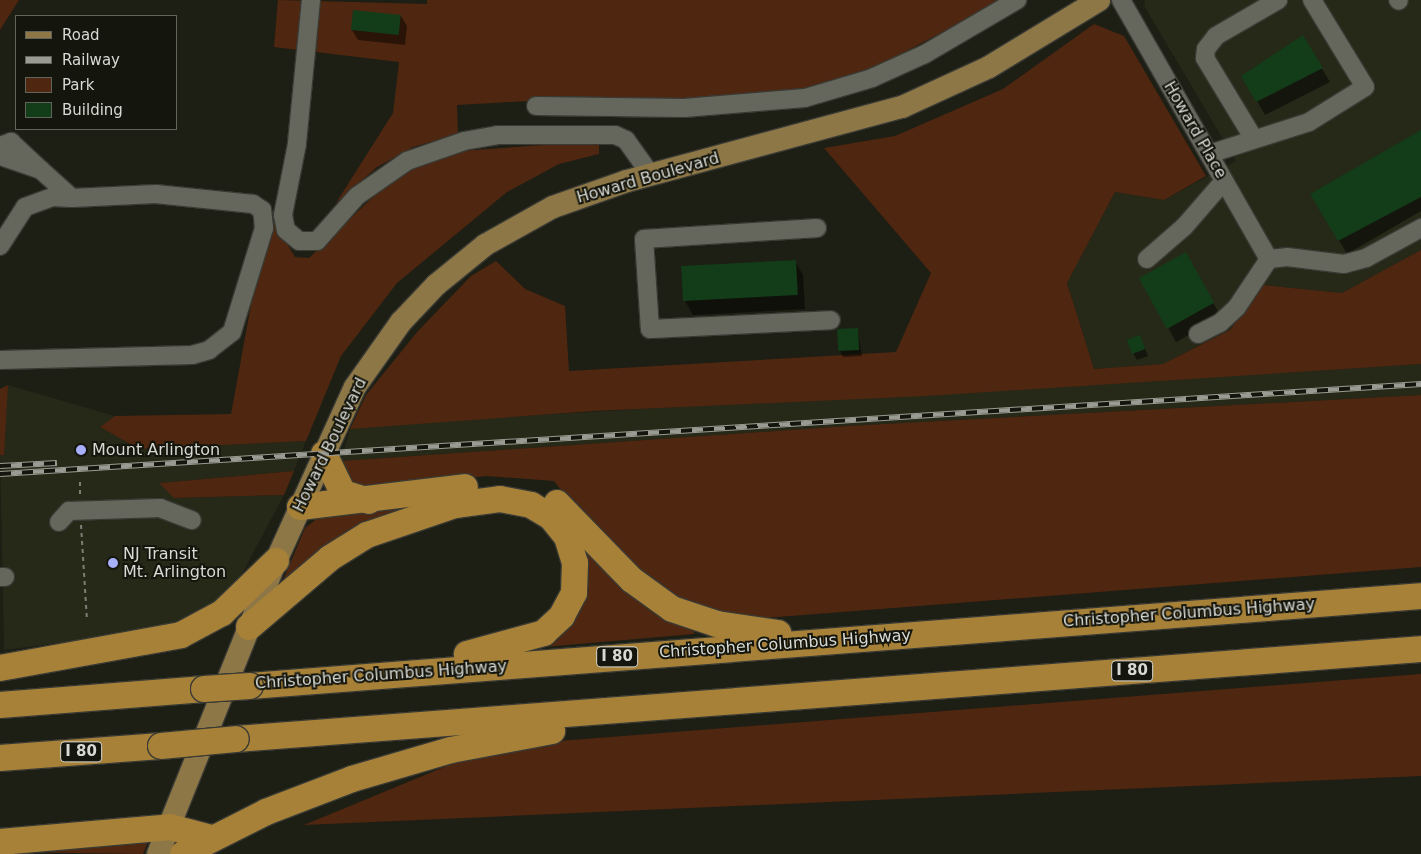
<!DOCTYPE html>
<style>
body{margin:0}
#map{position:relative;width:1421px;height:854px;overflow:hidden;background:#1d1e14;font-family:"DejaVu Sans",sans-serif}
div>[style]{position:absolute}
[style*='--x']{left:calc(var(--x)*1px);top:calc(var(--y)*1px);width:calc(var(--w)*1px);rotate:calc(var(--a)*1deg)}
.built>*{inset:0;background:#262818}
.green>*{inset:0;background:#4f2610}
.shadow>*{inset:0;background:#0007}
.building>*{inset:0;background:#133c19;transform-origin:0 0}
.path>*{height:2px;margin-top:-1px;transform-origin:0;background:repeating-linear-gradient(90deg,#7d7e75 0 4px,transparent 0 8px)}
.roads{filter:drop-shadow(1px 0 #393a34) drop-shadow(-1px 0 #393a34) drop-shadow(0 1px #393a34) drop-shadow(0 -1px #393a34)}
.minor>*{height:18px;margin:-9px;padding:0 9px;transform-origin:9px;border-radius:9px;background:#66675c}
.major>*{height:22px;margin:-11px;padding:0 11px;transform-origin:11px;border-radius:11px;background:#8e7746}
.highway>*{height:26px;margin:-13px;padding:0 13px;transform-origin:13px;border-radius:13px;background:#a88138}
.rail>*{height:5.5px;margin-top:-2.75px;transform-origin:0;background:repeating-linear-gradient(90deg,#14150c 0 11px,#9a9b93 0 22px);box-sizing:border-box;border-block:1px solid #9a9b93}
.bridges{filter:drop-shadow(1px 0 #393a34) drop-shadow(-1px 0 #393a34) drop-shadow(0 1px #393a34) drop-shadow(0 -1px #393a34)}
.highway-bridge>*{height:26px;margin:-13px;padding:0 13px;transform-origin:13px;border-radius:13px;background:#a88138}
.dots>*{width:14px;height:14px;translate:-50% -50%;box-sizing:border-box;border:2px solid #14150c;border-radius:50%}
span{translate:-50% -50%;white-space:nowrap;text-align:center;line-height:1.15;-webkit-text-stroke:4px #14150c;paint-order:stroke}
.shield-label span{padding:1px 4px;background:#14150c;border:1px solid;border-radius:4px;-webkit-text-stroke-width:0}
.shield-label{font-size:15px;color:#d8d9d2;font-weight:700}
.street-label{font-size:16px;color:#d8d9d2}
.poi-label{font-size:16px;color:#d8d9d2}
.left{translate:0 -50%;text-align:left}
.legend{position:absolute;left:15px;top:15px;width:162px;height:115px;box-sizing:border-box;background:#14150c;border:1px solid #62635b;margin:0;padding:6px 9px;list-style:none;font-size:15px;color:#d8d9d2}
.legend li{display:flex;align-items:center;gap:10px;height:25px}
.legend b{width:25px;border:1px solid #62635b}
</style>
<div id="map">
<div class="built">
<div style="clip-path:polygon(1145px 0,1421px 0,1421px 250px,1342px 293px,1263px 285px,1230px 330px,1163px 364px,1094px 369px,1067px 283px,1115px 192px,1164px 200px,1236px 161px,1144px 6px)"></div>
<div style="clip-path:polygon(1421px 364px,1421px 395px,847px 426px,341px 461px,350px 429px,416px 422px)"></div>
<div style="clip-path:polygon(8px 385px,115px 416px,100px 427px,139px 449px,306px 441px,294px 471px,160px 483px,174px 498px,284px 495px,235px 587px,207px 613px,171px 628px,4px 650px,0 455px)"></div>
</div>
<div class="green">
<div style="clip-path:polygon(0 0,19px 0,0 30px)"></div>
<div style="clip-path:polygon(278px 0,427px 4px,427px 0,1003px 0,865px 73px,792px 96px,720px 103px,546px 100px,457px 105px,458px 134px,413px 147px,377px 167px,336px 203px,393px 113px,399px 62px,274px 47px)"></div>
<div style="clip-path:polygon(1094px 24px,1124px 36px,1206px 176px,1164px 200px,1115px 192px,1067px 283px,1094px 369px,1163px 364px,1230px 330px,1263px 285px,1342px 293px,1421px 250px,1421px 364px,926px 396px,594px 411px,350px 429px,366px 395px,418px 331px,471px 276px,496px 261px,525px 289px,565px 306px,569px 371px,896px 352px,931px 273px,824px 148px,895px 136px,1003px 89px)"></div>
<div style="clip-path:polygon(599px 141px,599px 154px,559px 164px,507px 192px,397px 283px,341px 356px,306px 441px,139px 449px,100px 427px,115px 416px,231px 414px,268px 212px,295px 257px,309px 258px,397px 174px,430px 159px,460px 151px)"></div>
<div style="clip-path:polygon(8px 385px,4px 455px,0 455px,0 389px)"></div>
<div style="clip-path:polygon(1421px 395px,1421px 567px,727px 621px,659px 587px,597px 534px,554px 481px,486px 476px,366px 490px,350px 483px,341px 461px,847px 426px)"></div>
<div style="clip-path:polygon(294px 471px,284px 495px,174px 498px,159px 483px)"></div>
<div style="clip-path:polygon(509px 491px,695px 628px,694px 634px,532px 648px,581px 562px,509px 493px,282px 583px,305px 528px,319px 517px)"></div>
<div style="clip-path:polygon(1421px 674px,1421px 776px,304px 825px,495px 746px)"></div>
<div style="clip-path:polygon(150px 837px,143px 854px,10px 852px)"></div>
</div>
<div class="shadow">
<div style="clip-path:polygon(401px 16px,407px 26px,405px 45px,358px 40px,352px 30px)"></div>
<div style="clip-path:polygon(1303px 37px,1330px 82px,1265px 115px,1243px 76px)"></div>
<div style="clip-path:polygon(1421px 131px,1421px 211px,1347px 254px,1312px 194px)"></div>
<div style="clip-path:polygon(795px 261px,803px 275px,805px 309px,693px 315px,685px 301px)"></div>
<div style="clip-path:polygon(1194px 268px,1221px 317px,1176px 342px,1141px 278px)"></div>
<div style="clip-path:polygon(857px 329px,862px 356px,843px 357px,840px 351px)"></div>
<div style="clip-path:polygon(1140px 337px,1148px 356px,1137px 360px,1133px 353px)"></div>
</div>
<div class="building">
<div style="left:353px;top:10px;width:48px;height:20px;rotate:6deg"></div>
<div style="clip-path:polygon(1303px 35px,1323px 68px,1256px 102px,1241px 76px)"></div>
<div style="clip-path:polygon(1421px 130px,1421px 197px,1338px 241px,1310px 194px)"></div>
<div style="left:1186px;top:252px;width:58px;height:54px;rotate:61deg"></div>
<div style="left:796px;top:260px;width:35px;height:115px;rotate:87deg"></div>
<div style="left:858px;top:328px;width:22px;height:21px;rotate:87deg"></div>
<div style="left:1140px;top:335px;width:15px;height:14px;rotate:70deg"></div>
</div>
<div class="path">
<div style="--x:80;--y:482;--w:13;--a:90"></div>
<div style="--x:81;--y:525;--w:95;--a:86.4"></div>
</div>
<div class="roads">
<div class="minor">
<div style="--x:311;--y:0;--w:145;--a:95.6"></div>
<div style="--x:297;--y:144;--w:72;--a:101.2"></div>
<div style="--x:283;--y:215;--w:15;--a:79"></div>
<div style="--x:286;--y:230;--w:17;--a:40"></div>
<div style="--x:299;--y:241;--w:18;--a:0"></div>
<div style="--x:317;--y:241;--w:60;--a:-48.4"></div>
<div style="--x:357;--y:196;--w:61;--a:-35"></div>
<div style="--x:407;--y:161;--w:60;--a:-19.3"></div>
<div style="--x:464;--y:141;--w:34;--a:-10"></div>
<div style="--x:497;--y:135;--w:118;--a:0"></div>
<div style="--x:615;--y:135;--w:12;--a:24"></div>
<div style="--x:626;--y:140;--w:43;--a:54.5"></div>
<div style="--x:1121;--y:0;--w:298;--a:60.3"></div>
<div style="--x:1398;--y:0;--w:1;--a:45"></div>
<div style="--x:536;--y:106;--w:148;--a:0.8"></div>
<div style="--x:684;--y:108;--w:121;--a:-4.7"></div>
<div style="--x:805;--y:98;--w:70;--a:-16.6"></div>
<div style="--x:872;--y:78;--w:58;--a:-24.4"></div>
<div style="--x:925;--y:54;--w:107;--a:-30.4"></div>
<div style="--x:1254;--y:139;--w:95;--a:-121.2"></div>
<div style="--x:1205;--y:58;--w:9;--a:-84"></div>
<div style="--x:1206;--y:49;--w:16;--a:-52"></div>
<div style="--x:1216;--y:36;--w:72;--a:-30.1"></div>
<div style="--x:0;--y:146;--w:12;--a:-20"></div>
<div style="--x:11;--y:142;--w:41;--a:43"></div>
<div style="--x:41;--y:170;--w:43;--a:-161.1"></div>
<div style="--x:1209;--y:154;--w:105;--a:-17.7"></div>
<div style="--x:1309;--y:122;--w:66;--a:-32"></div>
<div style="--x:1365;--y:87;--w:102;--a:-121.3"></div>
<div style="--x:817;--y:228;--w:173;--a:176.4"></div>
<div style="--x:644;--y:239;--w:90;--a:86.2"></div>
<div style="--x:650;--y:329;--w:181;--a:-2.8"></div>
<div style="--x:0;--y:246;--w:46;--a:-57.3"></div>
<div style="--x:25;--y:207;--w:30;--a:-20"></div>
<div style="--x:53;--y:197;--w:19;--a:3"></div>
<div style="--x:1147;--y:259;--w:49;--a:-40.9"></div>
<div style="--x:1184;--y:227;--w:61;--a:-49"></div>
<div style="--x:1198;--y:334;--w:25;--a:-27"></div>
<div style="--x:1220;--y:323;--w:23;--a:-43"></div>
<div style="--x:1237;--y:307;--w:58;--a:-56.3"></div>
<div style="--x:1269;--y:259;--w:18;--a:-6"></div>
<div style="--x:1287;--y:257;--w:57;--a:7"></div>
<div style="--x:1344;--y:264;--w:23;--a:-15"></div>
<div style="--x:1366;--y:258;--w:63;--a:-28.6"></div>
<div style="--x:0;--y:360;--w:192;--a:-1.5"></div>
<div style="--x:192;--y:355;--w:18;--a:-16"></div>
<div style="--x:209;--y:350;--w:29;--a:-38"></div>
<div style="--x:232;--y:332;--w:109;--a:-72.9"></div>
<div style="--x:264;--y:228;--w:18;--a:-96"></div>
<div style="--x:262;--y:210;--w:11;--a:-146"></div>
<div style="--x:253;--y:204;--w:98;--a:-174.1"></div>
<div style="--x:156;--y:194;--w:84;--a:177.3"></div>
<div style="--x:72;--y:198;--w:42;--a:-137.9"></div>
<div style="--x:59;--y:522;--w:15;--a:-48"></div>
<div style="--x:69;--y:511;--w:91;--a:-1.9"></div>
<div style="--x:160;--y:508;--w:34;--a:21"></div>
<div style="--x:0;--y:577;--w:5;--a:0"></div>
</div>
<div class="major">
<div style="--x:158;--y:854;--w:316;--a:-68.1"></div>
<div style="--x:276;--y:561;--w:191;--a:-65.6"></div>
<div style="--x:355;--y:387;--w:80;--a:-54.7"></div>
<div style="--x:401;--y:322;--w:51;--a:-46.6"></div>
<div style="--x:436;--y:285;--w:63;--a:-39.2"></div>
<div style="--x:485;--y:245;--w:78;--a:-29.2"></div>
<div style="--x:553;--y:207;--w:78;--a:-19.4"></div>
<div style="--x:627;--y:181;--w:285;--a:-15.1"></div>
<div style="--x:902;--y:107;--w:96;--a:-24.7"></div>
<div style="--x:989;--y:67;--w:129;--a:-31.3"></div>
</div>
<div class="highway">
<div style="--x:324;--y:454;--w:43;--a:64"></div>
<div style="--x:343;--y:493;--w:27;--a:17"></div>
<div style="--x:557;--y:503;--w:107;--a:45.8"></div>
<div style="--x:632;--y:580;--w:49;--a:35.9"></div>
<div style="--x:672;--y:609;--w:47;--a:18.4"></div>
<div style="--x:717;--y:624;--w:62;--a:8.4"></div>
<div style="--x:300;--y:507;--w:166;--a:-6.9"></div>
<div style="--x:249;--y:627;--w:106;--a:-40.4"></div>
<div style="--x:330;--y:558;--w:44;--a:-31.9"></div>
<div style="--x:367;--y:535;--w:93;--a:-18.8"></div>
<div style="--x:455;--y:505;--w:45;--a:-7.6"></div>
<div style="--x:500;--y:499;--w:32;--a:11"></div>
<div style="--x:531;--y:505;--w:23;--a:31"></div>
<div style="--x:551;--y:517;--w:26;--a:51"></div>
<div style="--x:567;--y:537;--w:27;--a:73"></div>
<div style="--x:575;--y:563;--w:30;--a:92"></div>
<div style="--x:574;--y:593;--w:26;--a:118"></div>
<div style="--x:562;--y:616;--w:25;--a:137"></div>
<div style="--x:544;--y:633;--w:80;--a:164.7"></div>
<div style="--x:0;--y:668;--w:184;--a:-10.3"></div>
<div style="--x:181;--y:635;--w:47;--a:-28.2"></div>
<div style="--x:222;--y:613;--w:75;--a:-43.9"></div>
<div style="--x:250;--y:686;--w:1174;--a:-4.39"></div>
<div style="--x:0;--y:705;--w:205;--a:-4.5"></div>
<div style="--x:236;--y:739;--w:1188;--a:-4.34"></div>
<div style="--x:0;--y:758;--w:161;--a:-4.3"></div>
<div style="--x:0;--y:842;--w:171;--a:-5"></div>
<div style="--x:170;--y:827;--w:42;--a:15"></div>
<div style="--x:183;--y:854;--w:93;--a:-26.8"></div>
<div style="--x:266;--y:812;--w:92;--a:-21"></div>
<div style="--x:352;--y:779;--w:103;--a:-16.3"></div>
<div style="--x:451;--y:750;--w:103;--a:-10.7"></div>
</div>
</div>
<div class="rail">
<div style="--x:0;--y:466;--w:57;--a:-3"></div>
<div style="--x:0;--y:474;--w:1424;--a:-3.62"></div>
</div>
<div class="bridges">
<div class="highway-bridge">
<div style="--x:204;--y:689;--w:46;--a:-3.7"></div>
<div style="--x:161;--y:746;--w:75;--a:-5.3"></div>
</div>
</div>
<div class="dots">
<div style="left:81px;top:450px;background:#a8b0fc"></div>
<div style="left:113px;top:563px;background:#a8b0fc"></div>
</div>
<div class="shield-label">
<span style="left:617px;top:657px">I 80</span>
<span style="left:1132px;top:671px">I 80</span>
<span style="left:81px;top:752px">I 80</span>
</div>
<div class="street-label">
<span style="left:1195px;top:130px;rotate:60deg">Howard Place</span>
<span style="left:648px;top:178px;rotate:-16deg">Howard Boulevard</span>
<span style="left:330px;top:445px;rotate:-64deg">Howard Boulevard</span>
<span style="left:1189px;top:613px;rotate:-4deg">Christopher Columbus Highway</span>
<span style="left:785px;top:644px;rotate:-4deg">Christopher Columbus Highway</span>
<span style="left:381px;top:675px;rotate:-4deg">Christopher Columbus Highway</span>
</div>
<div class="poi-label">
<span class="left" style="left:92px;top:450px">Mount Arlington</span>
<span class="left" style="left:123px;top:563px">NJ Transit<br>Mt. Arlington</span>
</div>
<ul class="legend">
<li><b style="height:6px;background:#8e7746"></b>Road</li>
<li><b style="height:6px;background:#9a9b93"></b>Railway</li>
<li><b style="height:14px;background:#4f2610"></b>Park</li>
<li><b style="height:14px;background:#133c19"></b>Building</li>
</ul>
</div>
